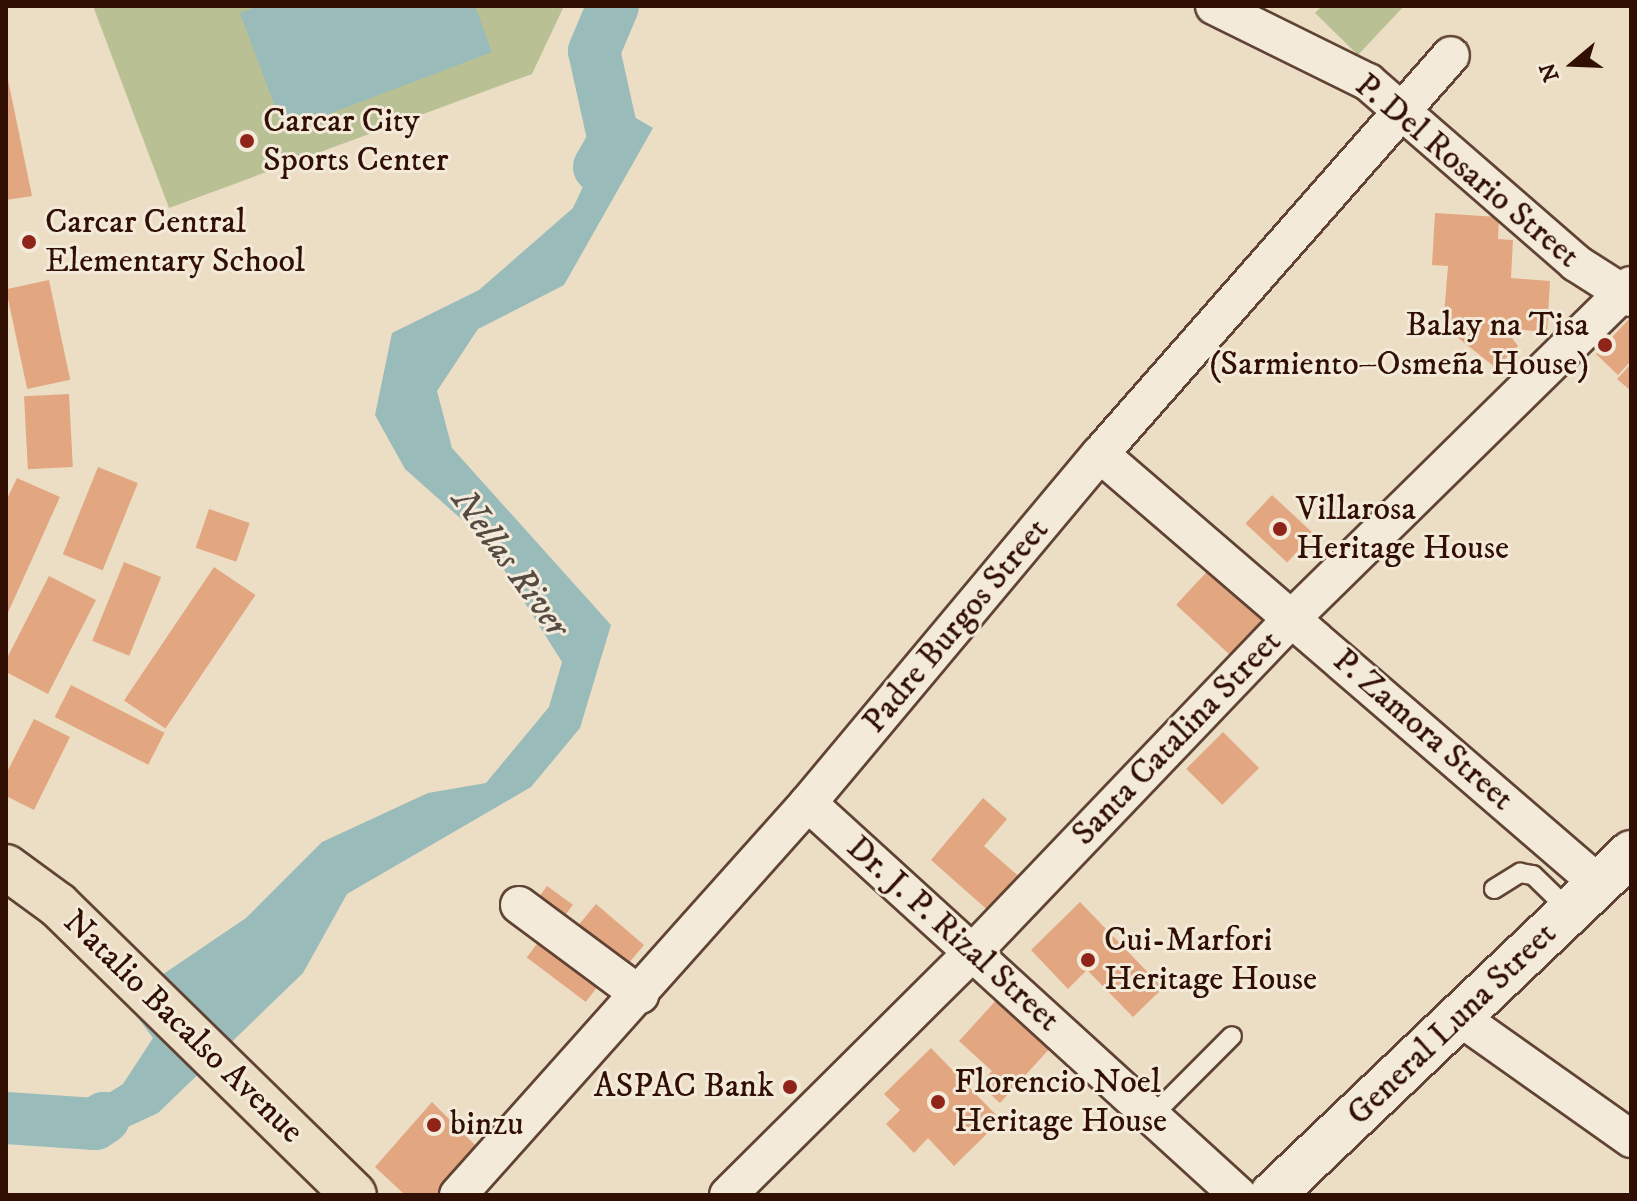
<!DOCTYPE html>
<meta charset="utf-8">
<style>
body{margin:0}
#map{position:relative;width:1637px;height:1201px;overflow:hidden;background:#ecdec5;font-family:"IM FELL DW Pica",serif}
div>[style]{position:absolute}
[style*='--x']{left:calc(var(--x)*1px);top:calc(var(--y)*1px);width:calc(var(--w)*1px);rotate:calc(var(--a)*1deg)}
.green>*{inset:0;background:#b9c194}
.water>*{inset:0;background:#99bbba}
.river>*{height:52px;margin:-26px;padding:0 26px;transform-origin:26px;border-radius:26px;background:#99bbba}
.building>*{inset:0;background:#e2a781;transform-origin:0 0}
.roads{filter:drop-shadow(2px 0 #604334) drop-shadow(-2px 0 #604334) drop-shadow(0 2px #604334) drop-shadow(0 -2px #604334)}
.lane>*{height:18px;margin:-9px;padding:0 9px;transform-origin:9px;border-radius:9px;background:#f3ead9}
.street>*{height:36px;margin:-18px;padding:0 18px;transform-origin:18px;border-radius:18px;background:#f3ead9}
.secondary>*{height:44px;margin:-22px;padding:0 22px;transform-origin:22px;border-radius:22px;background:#f3ead9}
.highway>*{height:44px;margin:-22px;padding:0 22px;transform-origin:22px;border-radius:22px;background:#ecdec5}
.dots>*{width:22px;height:22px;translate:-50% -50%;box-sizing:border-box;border:4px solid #f3ead9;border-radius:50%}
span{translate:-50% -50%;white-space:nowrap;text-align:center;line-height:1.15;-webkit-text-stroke:6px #f3ead9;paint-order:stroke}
.poi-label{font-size:34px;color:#310f03}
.left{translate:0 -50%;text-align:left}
.right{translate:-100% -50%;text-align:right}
.street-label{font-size:34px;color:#310f03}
.water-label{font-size:36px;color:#554b43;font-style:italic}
.frame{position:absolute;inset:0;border:8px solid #310f03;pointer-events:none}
.north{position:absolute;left:1533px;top:24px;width:80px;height:80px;-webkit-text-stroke:6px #f3ead9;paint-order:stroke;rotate:251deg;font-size:22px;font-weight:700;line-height:32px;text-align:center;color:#310f03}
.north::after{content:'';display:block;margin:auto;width:28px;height:36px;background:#310f03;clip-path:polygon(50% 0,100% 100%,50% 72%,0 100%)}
</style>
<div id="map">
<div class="green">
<div style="clip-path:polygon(93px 6px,564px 6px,532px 74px,169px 208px)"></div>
<div style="clip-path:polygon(1322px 6px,1404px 6px,1358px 55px,1315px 13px)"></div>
</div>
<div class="water">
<div style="clip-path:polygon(258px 6px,475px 6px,492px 52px,284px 131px,240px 13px)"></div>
<div style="clip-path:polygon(584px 88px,653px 128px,564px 285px,478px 329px,437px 391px,452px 448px,611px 625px,580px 728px,531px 787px,347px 894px,303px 973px,158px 1113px,82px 1148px,37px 1142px,30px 1095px,75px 1114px,123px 1084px,153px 1038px,125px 1000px,246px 918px,322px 842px,428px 793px,486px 783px,549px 707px,562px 662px,486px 541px,405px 469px,375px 415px,392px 333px,479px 290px,573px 208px,601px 148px)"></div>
</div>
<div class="river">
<div style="--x:599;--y:167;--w:30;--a:-60"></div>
<div style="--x:614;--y:141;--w:92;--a:-102.5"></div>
<div style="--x:594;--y:51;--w:49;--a:-67.1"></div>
<div style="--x:6;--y:1118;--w:89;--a:3.9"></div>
<div style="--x:95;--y:1124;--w:11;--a:-34"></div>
</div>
<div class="building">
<div style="clip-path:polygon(6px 70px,32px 196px,6px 200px)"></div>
<div style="clip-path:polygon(1435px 213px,1499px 217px,1498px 239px,1513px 240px,1511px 278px,1550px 281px,1547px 333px,1504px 327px,1518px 346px,1496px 368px,1443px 326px,1448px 266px,1432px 265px)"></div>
<div style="left:49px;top:280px;width:102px;height:44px;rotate:78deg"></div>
<div style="clip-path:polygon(1631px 317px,1631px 361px,1618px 375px,1596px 354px)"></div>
<div style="clip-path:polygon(1631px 364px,1631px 391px,1617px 379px)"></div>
<div style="left:69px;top:394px;width:73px;height:45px;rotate:87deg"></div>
<div style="left:98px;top:467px;width:43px;height:94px;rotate:22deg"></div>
<div style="clip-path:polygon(17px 478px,60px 497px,6px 617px,6px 501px)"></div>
<div style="left:1272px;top:495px;width:57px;height:39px;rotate:43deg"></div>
<div style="left:209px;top:509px;width:43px;height:41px;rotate:19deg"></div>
<div style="left:124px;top:562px;width:40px;height:85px;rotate:22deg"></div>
<div style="left:1215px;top:563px;width:74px;height:57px;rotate:43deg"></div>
<div style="left:214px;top:567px;width:50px;height:161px;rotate:34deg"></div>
<div style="clip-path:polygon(49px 576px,96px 600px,48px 694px,6px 672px,6px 660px)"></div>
<div style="left:71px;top:685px;width:105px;height:36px;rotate:27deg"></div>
<div style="clip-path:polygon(34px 719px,70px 737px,34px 810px,6px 796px,6px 774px)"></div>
<div style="left:1223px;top:732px;width:51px;height:52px;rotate:45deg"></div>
<div style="clip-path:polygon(983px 798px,1007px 819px,984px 846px,1021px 878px,991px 913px,931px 860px)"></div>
<div style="left:547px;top:886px;width:32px;height:25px;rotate:36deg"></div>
<div style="clip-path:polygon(1080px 902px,1163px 988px,1133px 1017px,1087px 970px,1068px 989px,1031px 950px)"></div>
<div style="clip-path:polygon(596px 904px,644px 945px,623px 970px,571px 934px)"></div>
<div style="left:549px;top:928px;width:74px;height:37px;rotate:37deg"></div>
<div style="clip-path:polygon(999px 997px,1052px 1046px,1000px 1103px,979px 1084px,992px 1071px,959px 1041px)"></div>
<div style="clip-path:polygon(931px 1048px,1001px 1120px,954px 1166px,928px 1138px,914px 1153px,886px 1124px,900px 1110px,884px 1094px)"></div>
<div style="clip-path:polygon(432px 1102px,479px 1149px,438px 1195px,405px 1195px,375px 1167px)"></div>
</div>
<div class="roads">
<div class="lane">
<div style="--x:1494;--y:889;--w:31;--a:-32"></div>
<div style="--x:1520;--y:873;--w:13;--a:9"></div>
<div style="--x:1533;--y:875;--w:52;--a:44.2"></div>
<div style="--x:1154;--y:1114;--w:110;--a:-45"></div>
</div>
<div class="street">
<div style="--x:1214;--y:6;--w:172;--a:26.3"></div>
<div style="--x:1368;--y:82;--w:276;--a:41"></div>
<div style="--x:1576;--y:263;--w:65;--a:32.5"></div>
<div style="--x:1100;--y:454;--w:657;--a:40.74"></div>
<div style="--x:808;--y:803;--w:582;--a:42.35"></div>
<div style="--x:519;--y:905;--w:151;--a:36.6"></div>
<div style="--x:1459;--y:1017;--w:211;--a:35.3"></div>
<div style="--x:458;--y:1195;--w:526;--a:-48.24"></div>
<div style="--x:808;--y:803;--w:455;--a:-50.1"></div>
<div style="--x:1100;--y:454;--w:531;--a:-48.66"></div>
<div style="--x:728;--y:1195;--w:346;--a:-44.8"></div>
<div style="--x:974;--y:951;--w:460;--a:-46.3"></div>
<div style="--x:1292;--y:618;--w:475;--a:-44.5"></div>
</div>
<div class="secondary">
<div style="--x:1272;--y:1195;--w:496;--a:-43.6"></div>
</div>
<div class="highway">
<div style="--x:6;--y:867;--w:64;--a:36.2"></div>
<div style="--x:58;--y:905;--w:414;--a:44.4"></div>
</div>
</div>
<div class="dots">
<div style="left:247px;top:141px;background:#8f2418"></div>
<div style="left:29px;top:242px;background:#8f2418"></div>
<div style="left:1605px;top:345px;background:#8f2418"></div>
<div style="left:1280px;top:529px;background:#8f2418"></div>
<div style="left:1088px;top:960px;background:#8f2418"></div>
<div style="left:790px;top:1087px;background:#8f2418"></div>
<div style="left:938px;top:1102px;background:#8f2418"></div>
<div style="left:434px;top:1125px;background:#8f2418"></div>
</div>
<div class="poi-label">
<span class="left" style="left:263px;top:141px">Carcar City<br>Sports Center</span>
<span class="left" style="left:45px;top:242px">Carcar Central<br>Elementary School</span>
<span class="right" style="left:1589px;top:345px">Balay na Tisa<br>(Sarmiento–Osmeña House)</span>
<span class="left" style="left:1296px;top:529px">Villarosa<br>Heritage House</span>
<span class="left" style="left:1104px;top:960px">Cui-Marfori<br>Heritage House</span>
<span class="left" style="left:954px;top:1102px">Florencio Noel<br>Heritage House</span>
<span class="right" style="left:774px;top:1087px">ASPAC Bank</span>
<span class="left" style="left:450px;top:1125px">binzu</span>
</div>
<div class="street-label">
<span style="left:1467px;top:171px;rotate:40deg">P. Del Rosario Street</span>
<span style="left:956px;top:626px;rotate:-50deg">Padre Burgos Street</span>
<span style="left:1423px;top:730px;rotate:41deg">P. Zamora Street</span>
<span style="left:1177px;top:738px;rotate:-46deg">Santa Catalina Street</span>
<span style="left:953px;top:934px;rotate:42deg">Dr. J. P. Rizal Street</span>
<span style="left:1452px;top:1024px;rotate:-44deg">General Luna Street</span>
<span style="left:183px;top:1027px;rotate:44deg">Natalio Bacalso Avenue</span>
</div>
<div class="water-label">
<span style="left:510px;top:563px;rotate:54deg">Nellas River</span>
</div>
<div class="frame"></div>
<div class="north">N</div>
</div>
